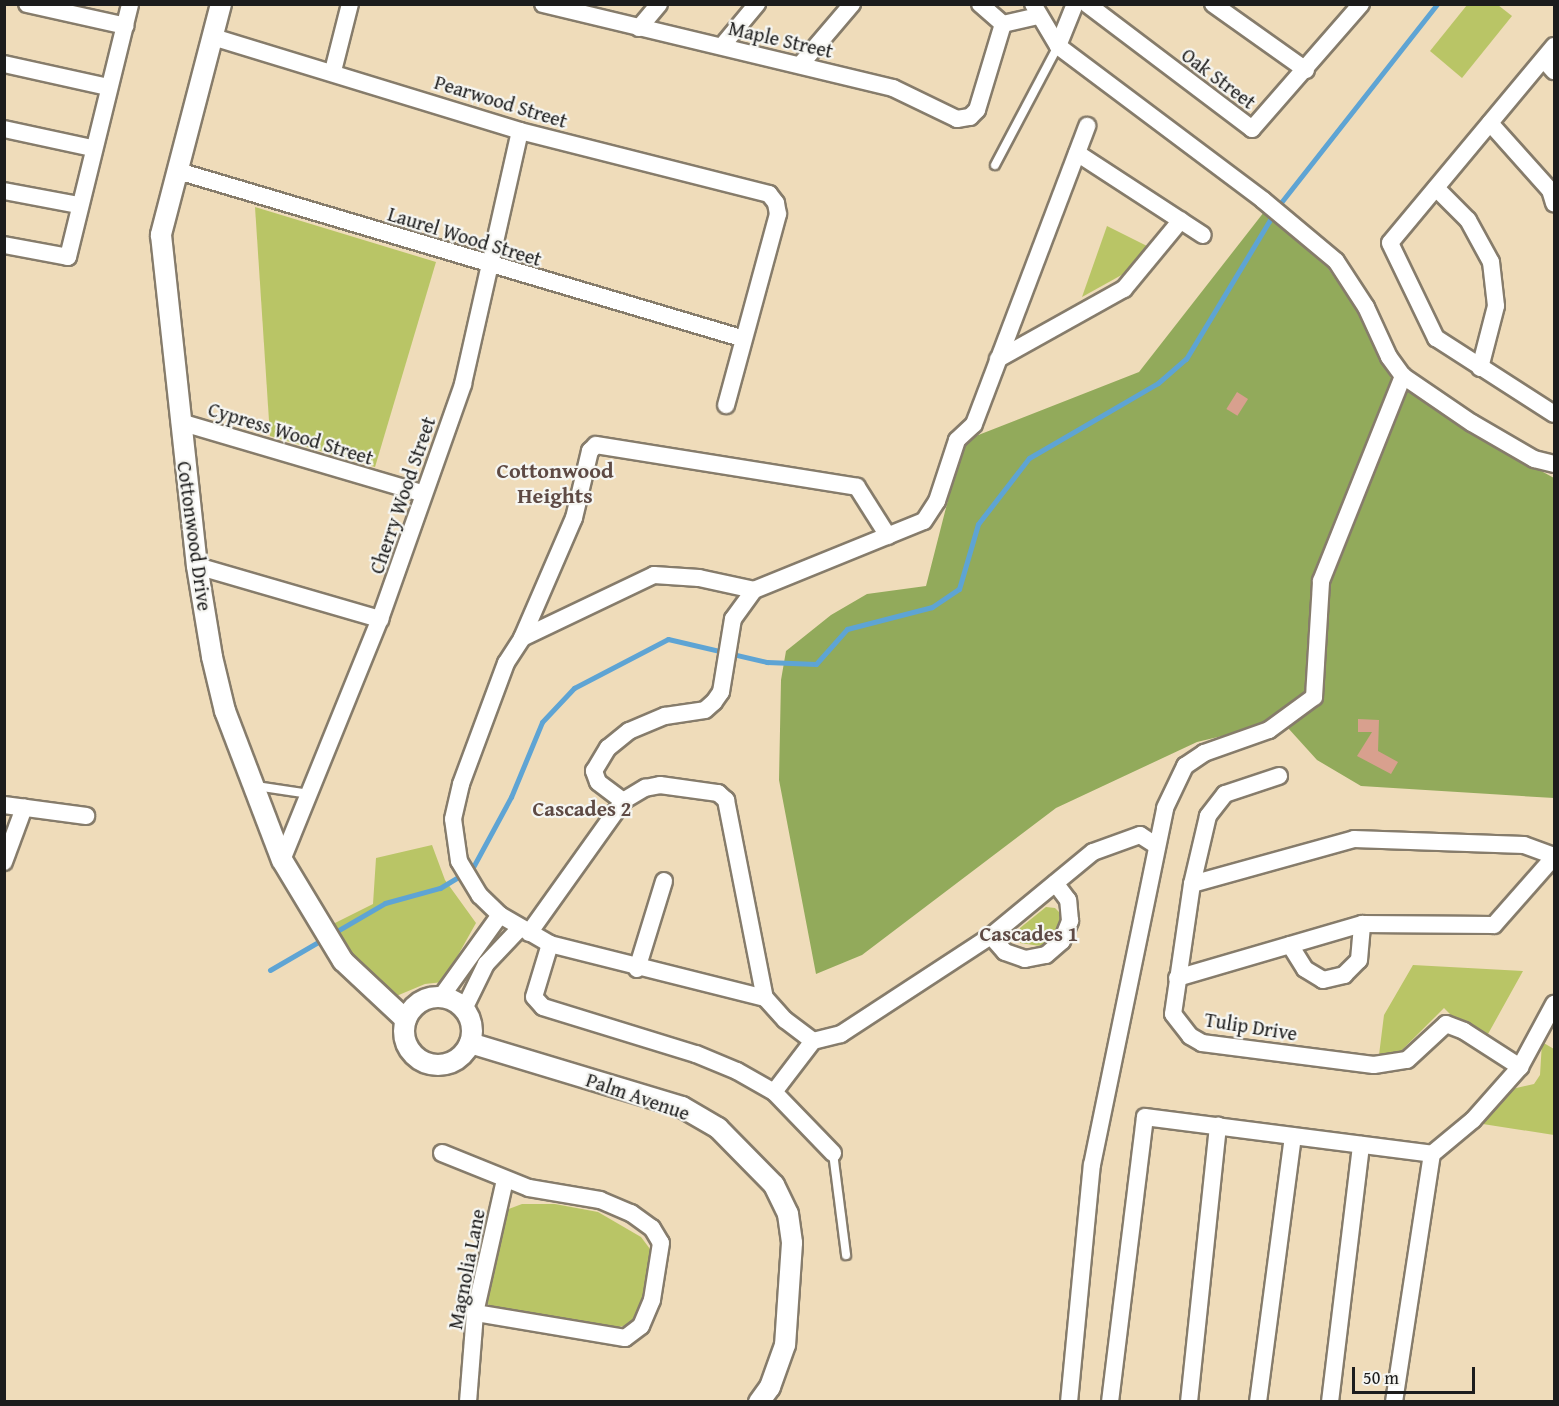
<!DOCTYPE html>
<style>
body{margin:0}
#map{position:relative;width:1559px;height:1406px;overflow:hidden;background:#efdcba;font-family:"Gentium Book Plus",serif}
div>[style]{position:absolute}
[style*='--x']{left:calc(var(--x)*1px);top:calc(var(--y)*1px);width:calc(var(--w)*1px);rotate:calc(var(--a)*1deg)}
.green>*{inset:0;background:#b9c566}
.forest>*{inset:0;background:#92aa5b}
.stream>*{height:5px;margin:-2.5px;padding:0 2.5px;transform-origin:2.5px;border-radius:2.5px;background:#5ea4d4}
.building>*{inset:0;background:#d8a08e;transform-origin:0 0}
.roads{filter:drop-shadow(2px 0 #867c6b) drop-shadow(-2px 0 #867c6b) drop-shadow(0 2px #867c6b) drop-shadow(0 -2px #867c6b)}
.service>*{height:8px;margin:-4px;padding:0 4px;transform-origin:4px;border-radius:4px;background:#fff}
.minor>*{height:16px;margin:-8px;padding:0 8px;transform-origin:8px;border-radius:8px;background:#fff}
.tertiary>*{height:20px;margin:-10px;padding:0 10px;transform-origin:10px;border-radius:10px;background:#fff}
.tertiary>.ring{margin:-10px;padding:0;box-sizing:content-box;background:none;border:20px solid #fff;border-radius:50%}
span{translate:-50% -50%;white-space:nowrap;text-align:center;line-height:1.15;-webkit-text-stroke:4.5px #f6f6f2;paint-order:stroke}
.street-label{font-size:20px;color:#1c1c1c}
.neighbourhood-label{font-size:21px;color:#5e4a44;font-weight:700}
.quarter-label{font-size:22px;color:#5e4a44;font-weight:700}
.frame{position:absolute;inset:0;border:6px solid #1c1c1c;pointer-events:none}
.scale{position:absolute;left:1352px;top:1367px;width:123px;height:27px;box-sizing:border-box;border:3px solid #1c1c1c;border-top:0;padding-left:8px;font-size:18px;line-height:21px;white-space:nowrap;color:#1c1c1c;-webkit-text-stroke:4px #f6f6f2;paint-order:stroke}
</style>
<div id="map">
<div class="green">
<div style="clip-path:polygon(1467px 5px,1498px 5px,1512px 16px,1462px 78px,1430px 51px)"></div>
<div style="clip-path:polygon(255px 207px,436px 262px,375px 467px,270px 436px)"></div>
<div style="clip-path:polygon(1107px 226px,1147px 246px,1127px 272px,1082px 297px)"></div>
<div style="clip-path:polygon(432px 845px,445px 880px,476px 923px,443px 982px,425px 984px,394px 997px,368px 977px,329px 926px,373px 904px,376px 858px)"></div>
<div style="clip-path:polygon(1046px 907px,1055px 908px,1061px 914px,1056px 937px,1047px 947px,1020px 943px,1020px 928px)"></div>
<div style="clip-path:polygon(1413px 965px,1523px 971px,1488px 1034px,1456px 1020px,1444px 1008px,1398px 1054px,1379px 1055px,1384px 1015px)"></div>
<div style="clip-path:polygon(1542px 1042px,1554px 1049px,1554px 1135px,1470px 1122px,1512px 1089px,1534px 1084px,1540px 1075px)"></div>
<div style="clip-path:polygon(522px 1204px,555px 1204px,598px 1212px,641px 1237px,650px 1249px,649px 1277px,637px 1314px,627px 1326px,617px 1327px,493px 1309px,484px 1300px,506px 1210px)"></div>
</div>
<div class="forest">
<div style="clip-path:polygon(1264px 212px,1328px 268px,1356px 309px,1392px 380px,1458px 425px,1554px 478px,1554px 798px,1361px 786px,1317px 760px,1288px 728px,1282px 714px,1264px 726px,1197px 742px,1056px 808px,862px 955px,816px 974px,779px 780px,781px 680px,786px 651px,831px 615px,867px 594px,926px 586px,963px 441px,1139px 372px)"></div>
</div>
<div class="stream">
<div style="--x:270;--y:970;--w:133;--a:-30.2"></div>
<div style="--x:385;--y:903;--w:57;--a:-15.3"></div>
<div style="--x:440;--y:888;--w:37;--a:-31"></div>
<div style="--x:472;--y:869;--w:82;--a:-61.6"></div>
<div style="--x:511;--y:797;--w:81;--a:-67.5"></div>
<div style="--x:542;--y:722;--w:47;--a:-46.7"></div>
<div style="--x:574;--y:688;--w:106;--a:-27.5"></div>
<div style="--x:668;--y:639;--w:102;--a:13.1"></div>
<div style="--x:767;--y:662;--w:49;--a:2.3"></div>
<div style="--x:816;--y:664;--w:47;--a:-48.5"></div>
<div style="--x:847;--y:629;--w:88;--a:-14.5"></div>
<div style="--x:932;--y:607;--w:32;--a:-34"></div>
<div style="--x:959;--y:589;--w:68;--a:-73.7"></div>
<div style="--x:978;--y:524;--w:83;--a:-52.3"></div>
<div style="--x:1029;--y:458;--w:149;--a:-30.2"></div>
<div style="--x:1158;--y:383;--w:37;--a:-41"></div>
<div style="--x:1186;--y:359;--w:180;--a:-58.9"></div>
<div style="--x:1279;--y:205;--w:256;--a:-51.8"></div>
</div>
<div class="building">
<div style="left:1237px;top:392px;width:13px;height:20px;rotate:32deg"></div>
<div style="clip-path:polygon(1358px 719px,1379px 720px,1378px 751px,1398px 762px,1391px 774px,1357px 756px,1372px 732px,1358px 732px)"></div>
</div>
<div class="roads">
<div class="service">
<div style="--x:995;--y:165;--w:135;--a:-62.1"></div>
<div style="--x:256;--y:786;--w:54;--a:8.6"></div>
<div style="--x:833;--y:1153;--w:103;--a:82.7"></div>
</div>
<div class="minor">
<div style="--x:27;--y:4;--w:101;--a:12.5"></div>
<div style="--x:543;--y:4;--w:360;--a:13.5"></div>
<div style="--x:893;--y:88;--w:71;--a:25.8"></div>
<div style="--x:957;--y:119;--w:13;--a:-9"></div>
<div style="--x:970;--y:117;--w:10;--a:-45"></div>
<div style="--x:977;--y:110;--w:90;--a:-73.2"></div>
<div style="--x:1003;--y:24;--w:37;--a:-13"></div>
<div style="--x:980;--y:4;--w:30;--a:41"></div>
<div style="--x:1033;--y:4;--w:49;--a:59.2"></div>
<div style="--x:1058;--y:46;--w:256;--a:36.9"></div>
<div style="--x:1263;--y:200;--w:95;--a:39.9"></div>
<div style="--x:1336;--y:261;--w:55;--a:56.9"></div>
<div style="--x:1366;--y:307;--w:55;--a:65.3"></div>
<div style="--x:1389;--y:357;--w:24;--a:54"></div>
<div style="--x:1403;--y:376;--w:83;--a:34.3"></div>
<div style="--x:1472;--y:423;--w:72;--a:30.1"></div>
<div style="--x:1534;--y:459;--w:21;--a:14"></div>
<div style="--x:1087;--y:4;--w:207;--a:37.1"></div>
<div style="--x:1252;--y:129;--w:166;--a:-48.9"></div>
<div style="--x:1213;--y:4;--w:114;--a:35.4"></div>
<div style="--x:639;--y:28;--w:31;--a:-50"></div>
<div style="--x:213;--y:37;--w:321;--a:17"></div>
<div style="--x:520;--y:131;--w:257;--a:14.2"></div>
<div style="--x:769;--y:194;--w:11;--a:52"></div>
<div style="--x:776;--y:203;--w:11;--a:80"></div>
<div style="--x:778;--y:214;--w:198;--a:105.2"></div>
<div style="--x:722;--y:46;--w:55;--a:-50.2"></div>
<div style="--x:1058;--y:46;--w:45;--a:-68"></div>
<div style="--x:1554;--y:46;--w:256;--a:129.8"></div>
<div style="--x:1390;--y:243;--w:106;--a:64.2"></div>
<div style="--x:1436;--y:338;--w:140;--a:32.8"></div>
<div style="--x:1544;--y:60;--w:15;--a:48"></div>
<div style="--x:4;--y:64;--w:107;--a:12.5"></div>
<div style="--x:801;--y:64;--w:79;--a:-49.6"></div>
<div style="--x:333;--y:71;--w:69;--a:-75.8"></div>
<div style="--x:1490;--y:123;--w:90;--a:48.2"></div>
<div style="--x:1550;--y:190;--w:14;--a:73"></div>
<div style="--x:4;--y:129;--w:90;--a:12.2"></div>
<div style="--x:1077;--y:153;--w:150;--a:33.1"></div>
<div style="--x:178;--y:171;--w:587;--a:16.52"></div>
<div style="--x:1436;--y:188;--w:45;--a:45"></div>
<div style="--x:1468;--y:220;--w:48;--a:61.3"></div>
<div style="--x:1491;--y:262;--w:44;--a:83.5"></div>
<div style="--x:1496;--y:306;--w:64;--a:104.5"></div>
<div style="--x:4;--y:191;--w:75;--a:10.7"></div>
<div style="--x:4;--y:245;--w:65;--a:10.6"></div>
<div style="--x:68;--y:257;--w:260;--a:-76.2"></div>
<div style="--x:998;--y:359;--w:144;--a:-29.1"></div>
<div style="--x:1124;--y:289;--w:89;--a:-50.4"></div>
<div style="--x:180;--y:422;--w:254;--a:16.4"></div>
<div style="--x:197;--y:566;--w:191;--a:16.2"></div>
<div style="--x:522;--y:638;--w:131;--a:-66.6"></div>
<div style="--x:574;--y:518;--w:69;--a:-76.6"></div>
<div style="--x:590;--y:451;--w:8;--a:-45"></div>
<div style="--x:596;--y:445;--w:264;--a:9.1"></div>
<div style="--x:857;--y:487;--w:58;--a:57.7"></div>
<div style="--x:1279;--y:776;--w:57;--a:161.6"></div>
<div style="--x:1225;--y:794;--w:28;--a:128"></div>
<div style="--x:1208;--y:816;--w:70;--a:103.2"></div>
<div style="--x:1192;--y:884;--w:131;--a:98.3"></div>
<div style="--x:1173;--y:1014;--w:28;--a:52"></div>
<div style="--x:1190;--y:1036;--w:14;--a:30"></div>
<div style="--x:1202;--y:1043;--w:173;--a:7.3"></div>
<div style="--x:1374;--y:1065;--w:33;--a:-9"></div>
<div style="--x:1407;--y:1060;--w:53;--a:-42.7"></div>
<div style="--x:1446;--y:1024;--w:19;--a:21"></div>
<div style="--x:1464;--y:1031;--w:67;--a:32.7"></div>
<div style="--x:623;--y:801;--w:31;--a:-143"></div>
<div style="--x:598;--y:782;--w:12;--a:-110"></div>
<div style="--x:594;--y:771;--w:27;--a:-59"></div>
<div style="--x:608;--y:748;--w:27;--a:-39"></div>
<div style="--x:629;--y:731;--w:39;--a:-23"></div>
<div style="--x:665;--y:716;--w:40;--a:-8.5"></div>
<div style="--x:705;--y:710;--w:12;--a:-42"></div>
<div style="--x:714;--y:702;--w:12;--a:-55"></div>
<div style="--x:721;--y:692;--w:74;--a:-80.7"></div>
<div style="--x:733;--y:619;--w:36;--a:-54"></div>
<div style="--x:4;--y:805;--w:83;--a:7.6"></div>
<div style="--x:282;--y:860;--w:260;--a:-67.9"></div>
<div style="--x:380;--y:619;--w:249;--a:-70.5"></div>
<div style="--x:463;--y:384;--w:259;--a:-77.3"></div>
<div style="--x:4;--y:862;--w:58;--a:-69.7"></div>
<div style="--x:1192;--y:884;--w:168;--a:-15.5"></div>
<div style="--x:1354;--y:839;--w:170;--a:2"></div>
<div style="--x:1524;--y:845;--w:32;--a:20"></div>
<div style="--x:529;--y:933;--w:162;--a:-54.5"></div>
<div style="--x:623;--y:801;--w:26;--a:-31"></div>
<div style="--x:645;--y:788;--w:15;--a:-11"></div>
<div style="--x:660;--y:785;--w:59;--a:7.9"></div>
<div style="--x:718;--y:793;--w:11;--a:41"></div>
<div style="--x:726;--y:800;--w:202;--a:78.9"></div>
<div style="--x:991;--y:936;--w:21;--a:49"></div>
<div style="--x:1005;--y:952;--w:21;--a:19"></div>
<div style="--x:1025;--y:959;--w:21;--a:-11"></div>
<div style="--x:1046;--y:955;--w:21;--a:-41"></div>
<div style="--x:1062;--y:941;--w:22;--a:-68"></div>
<div style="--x:1070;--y:921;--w:21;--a:-95"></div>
<div style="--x:1068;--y:900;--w:21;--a:-127"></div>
<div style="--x:550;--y:944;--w:55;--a:106.8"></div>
<div style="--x:534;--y:997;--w:13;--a:48"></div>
<div style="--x:543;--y:1007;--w:160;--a:17.1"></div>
<div style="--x:696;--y:1054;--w:44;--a:22.5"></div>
<div style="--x:737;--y:1071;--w:43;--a:29.6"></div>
<div style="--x:774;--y:1092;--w:85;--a:46"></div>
<div style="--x:1290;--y:945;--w:28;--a:58"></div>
<div style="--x:1305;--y:969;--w:21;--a:31"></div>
<div style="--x:1323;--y:980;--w:22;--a:-13"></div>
<div style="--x:1344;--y:975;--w:21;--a:-45"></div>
<div style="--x:1359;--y:960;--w:36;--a:-85"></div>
<div style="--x:637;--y:969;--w:92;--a:-72.9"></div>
<div style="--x:1177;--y:978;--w:193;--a:-16.3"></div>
<div style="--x:1362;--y:924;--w:132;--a:0.4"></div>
<div style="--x:1494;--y:925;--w:91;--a:-48.6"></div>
<div style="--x:441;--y:997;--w:101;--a:-54.3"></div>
<div style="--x:464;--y:1009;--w:50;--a:-63.9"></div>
<div style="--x:486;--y:964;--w:50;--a:-46.6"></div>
<div style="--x:813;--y:1041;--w:35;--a:-143"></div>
<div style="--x:785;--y:1020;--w:30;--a:-132"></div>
<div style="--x:765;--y:998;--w:222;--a:-165.9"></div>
<div style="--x:550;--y:944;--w:58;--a:-149.9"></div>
<div style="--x:500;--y:915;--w:28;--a:-136"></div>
<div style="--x:480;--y:896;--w:41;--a:-121"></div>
<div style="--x:459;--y:861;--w:42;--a:-98.1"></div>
<div style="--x:453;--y:819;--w:36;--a:-77"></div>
<div style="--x:461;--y:784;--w:129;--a:-69.6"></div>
<div style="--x:506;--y:663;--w:30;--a:-57"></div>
<div style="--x:522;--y:638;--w:146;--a:-25.5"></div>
<div style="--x:654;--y:575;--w:45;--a:3.8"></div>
<div style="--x:699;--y:578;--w:56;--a:12.3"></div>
<div style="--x:754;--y:590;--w:183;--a:-22.1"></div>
<div style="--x:924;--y:521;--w:24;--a:-57"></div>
<div style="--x:937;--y:501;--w:64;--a:-71.8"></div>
<div style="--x:957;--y:440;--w:23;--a:-43"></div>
<div style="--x:974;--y:424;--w:319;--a:-69.2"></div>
<div style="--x:774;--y:1092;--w:64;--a:-52.6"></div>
<div style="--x:813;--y:1041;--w:29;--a:-14"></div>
<div style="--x:841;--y:1034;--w:179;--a:-33.2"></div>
<div style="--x:991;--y:936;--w:132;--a:-39.5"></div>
<div style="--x:1093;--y:852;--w:50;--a:-19.9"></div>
<div style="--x:1140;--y:835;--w:20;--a:33"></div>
<div style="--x:442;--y:1153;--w:94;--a:21.9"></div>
<div style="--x:529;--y:1188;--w:72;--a:9.6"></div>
<div style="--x:600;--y:1200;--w:34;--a:23"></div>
<div style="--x:631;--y:1213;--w:26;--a:36"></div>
<div style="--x:652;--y:1228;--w:17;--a:59"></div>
<div style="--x:661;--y:1243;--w:58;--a:99"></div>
<div style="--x:652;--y:1300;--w:28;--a:113"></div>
<div style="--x:641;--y:1326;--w:20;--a:143"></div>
<div style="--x:625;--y:1338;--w:152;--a:-170.5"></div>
<div style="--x:1432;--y:1154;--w:53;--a:-39.7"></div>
<div style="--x:1473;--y:1120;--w:71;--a:-48.4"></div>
<div style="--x:1520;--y:1067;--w:72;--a:-61.6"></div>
<div style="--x:468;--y:1402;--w:89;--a:-85.5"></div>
<div style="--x:475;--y:1313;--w:136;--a:-77.3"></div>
<div style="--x:1069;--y:1402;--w:238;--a:-84.5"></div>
<div style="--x:1092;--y:1165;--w:364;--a:-78.4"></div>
<div style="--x:1165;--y:808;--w:47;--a:-64.5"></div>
<div style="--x:1185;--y:766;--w:23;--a:-34"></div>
<div style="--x:1204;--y:753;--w:69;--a:-19.5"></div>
<div style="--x:1269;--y:730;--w:56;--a:-36.3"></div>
<div style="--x:1314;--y:697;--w:116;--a:-86.5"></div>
<div style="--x:1321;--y:581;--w:221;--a:-68.2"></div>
<div style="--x:1110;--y:1402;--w:287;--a:-83"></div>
<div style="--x:1145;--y:1117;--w:289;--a:7.3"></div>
<div style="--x:1189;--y:1402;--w:278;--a:-84"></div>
<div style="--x:1258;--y:1402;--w:268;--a:-82.5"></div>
<div style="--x:1330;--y:1402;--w:259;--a:-83.1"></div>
<div style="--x:1394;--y:1402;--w:251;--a:-81.3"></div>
</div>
<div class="tertiary">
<div style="--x:221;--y:4;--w:239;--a:104.6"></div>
<div style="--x:161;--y:235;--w:333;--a:83.8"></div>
<div style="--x:197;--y:566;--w:92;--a:80.6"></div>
<div style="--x:212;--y:657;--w:56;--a:76.5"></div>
<div style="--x:225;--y:711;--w:160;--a:69.1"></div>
<div style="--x:282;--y:860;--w:118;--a:58.9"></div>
<div style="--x:343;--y:961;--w:86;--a:43.1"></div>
<div class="ring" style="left:404px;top:997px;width:48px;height:48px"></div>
<div style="--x:470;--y:1043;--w:221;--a:16.8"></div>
<div style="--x:682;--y:1107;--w:42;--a:30.3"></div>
<div style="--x:718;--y:1128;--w:80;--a:45.5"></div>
<div style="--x:774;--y:1185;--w:32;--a:64"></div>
<div style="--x:788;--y:1214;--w:29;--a:82"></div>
<div style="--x:792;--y:1243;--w:102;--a:93.9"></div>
<div style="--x:785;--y:1345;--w:45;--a:109.7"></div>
<div style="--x:770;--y:1387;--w:19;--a:126"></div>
</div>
</div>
<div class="street-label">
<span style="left:781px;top:39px;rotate:13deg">Maple Street</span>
<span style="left:1219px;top:78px;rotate:37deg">Oak Street</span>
<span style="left:501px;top:101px;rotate:17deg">Pearwood Street</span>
<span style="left:465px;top:236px;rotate:17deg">Laurel Wood Street</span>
<span style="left:291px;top:433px;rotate:17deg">Cypress Wood Street</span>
<span style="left:402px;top:495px;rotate:-71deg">Cherry Wood Street</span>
<span style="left:195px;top:536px;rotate:82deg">Cottonwood Drive</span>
<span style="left:1251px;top:1026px;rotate:9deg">Tulip Drive</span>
<span style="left:638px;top:1096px;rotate:19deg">Palm Avenue</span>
<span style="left:466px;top:1269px;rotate:-79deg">Magnolia Lane</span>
</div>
<div class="neighbourhood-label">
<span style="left:582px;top:809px">Cascades 2</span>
<span style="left:1029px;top:934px">Cascades 1</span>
</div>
<div class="quarter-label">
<span style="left:555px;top:483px">Cottonwood<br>Heights</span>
</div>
<div class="frame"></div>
<div class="scale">50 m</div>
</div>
